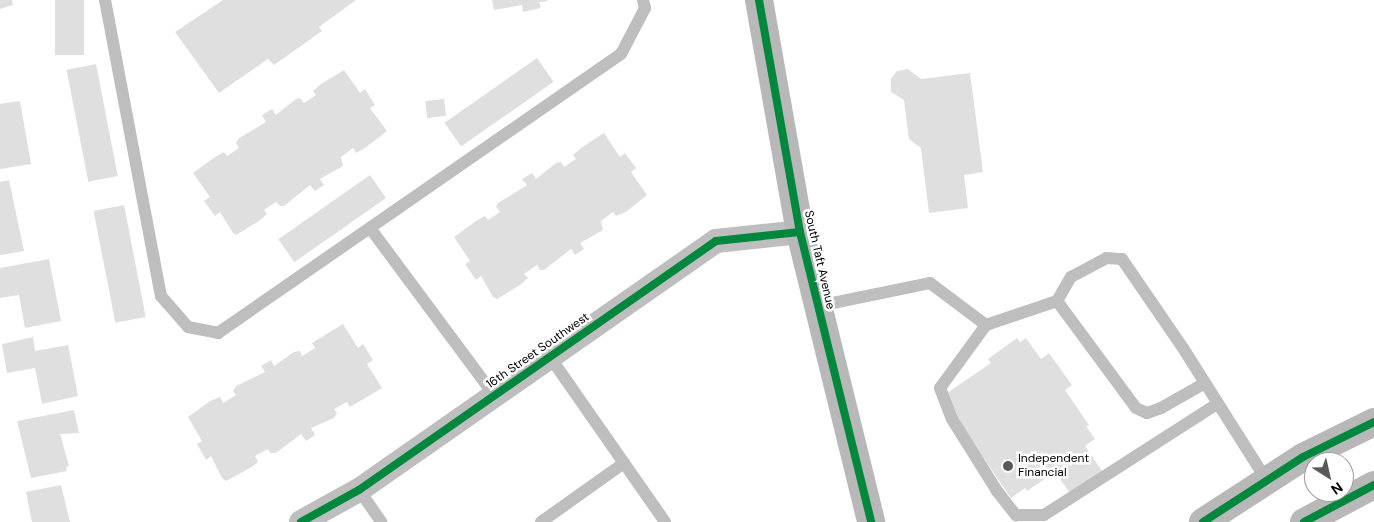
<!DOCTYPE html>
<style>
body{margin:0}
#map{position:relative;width:1374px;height:522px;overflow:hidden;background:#fff;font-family:"DM Sans",sans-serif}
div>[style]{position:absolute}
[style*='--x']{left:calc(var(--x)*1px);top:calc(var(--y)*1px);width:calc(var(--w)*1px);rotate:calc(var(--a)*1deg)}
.building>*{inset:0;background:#dfdfdf;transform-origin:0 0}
.lane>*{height:12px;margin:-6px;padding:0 6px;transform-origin:6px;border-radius:6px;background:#bebebe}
.street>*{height:24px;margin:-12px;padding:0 12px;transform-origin:12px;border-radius:12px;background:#bebebe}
.secondary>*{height:28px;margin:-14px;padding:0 14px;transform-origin:14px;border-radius:14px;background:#b8b8b8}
.cycleway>*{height:8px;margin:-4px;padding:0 4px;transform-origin:4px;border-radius:4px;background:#00873e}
.dots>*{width:14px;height:14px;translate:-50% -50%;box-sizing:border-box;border:2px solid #fff;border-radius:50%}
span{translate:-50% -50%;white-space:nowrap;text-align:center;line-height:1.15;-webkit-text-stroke:5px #fff;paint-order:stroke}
.street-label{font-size:12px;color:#000}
.poi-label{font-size:12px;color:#000}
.left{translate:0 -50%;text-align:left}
.north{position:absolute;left:1304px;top:452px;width:50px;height:50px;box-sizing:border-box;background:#fff;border:1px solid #999;border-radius:50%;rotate:145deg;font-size:14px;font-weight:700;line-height:20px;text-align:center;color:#000}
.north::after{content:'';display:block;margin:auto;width:18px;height:22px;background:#595959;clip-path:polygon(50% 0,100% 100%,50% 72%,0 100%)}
</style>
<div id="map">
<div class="building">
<div style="clip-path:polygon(0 0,12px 0,13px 5px,0 9px)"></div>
<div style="left:55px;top:0;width:29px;height:55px"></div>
<div style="clip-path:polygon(223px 0,356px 0,319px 27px,322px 31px,274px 65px,268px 59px,219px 93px,175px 32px)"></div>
<div style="clip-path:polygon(492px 0,547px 0,548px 1px,539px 2px,541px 8px,523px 12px,522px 5px,494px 10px)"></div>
<div style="left:537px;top:58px;width:29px;height:113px;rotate:55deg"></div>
<div style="left:96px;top:64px;width:114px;height:30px;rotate:79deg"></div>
<div style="clip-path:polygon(908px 69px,921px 79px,970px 73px,983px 172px,964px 175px,968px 208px,929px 213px,921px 148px,909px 139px,904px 100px,891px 92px,891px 79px,897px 71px)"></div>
<div style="clip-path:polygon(344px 70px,360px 93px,365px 89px,375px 105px,370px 108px,387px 131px,365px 148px,356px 153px,353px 148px,341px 157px,343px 166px,320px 179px,324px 185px,315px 191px,310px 185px,284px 206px,280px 206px,276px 202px,264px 210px,267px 214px,259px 221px,236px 235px,233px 233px,220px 212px,215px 216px,204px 201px,210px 197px,193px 173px,215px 157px,224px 152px,227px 156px,239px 148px,236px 143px,238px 139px,266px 122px,262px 115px,272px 109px,276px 115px,296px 99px,300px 98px,304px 103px,316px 95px,313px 91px,321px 84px)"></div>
<div style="left:444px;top:99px;width:17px;height:19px;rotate:83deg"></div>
<div style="clip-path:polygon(20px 101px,31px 164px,0 169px,0 104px)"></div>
<div style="clip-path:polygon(604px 133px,620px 157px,625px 153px,636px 168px,631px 172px,647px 195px,626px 212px,616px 216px,613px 212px,601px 221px,603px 230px,580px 243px,584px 249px,575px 255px,571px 249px,544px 270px,540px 270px,537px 265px,524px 274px,528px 278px,520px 285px,497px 299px,493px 297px,481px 276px,476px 280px,465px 264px,470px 261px,454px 237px,476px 221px,485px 216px,488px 220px,500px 212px,496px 207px,498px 203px,527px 185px,522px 179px,532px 173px,536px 179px,556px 163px,561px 162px,564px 167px,576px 159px,573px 155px,581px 148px)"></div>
<div style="left:370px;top:175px;width:28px;height:112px;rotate:55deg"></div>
<div style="clip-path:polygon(9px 180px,24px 251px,0 255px,0 182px)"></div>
<div style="left:124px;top:205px;width:114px;height:31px;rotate:79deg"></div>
<div style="clip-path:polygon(49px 259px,61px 321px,25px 328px,19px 295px,0 298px,0 268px)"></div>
<div style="clip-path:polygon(343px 324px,358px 348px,363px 344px,373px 360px,367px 364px,382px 388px,350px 407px,347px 402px,334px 409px,337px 413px,334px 418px,311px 428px,315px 435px,306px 441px,301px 434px,276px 453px,270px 453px,268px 449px,255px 456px,258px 462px,250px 468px,226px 481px,222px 478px,211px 456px,206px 460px,197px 444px,202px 441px,188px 417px,210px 401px,220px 397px,223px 403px,236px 395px,233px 391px,236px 386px,265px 372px,261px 366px,271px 360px,274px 366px,294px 352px,300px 351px,302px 356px,315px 348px,312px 343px)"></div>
<div style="clip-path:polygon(33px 337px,35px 351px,68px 345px,78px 396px,42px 404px,35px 368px,7px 373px,2px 344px)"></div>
<div style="clip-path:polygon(1017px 338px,1020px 342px,1026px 338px,1041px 359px,1049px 353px,1072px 385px,1065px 390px,1089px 425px,1086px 426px,1095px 439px,1085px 446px,1102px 471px,1070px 493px,1055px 472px,1027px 491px,1025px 488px,1011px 498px,951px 411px,944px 395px,991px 363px,988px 359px)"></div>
<div style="clip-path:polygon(74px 410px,79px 433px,60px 434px,69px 466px,66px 467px,67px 471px,31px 478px,17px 421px)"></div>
<div style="clip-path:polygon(61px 485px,70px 522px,32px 522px,26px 492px)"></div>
</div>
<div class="lane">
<div style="--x:105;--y:0;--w:301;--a:79.3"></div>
<div style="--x:161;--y:296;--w:41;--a:48.9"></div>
<div style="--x:188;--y:327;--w:31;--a:11"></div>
<div style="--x:218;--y:333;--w:490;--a:-34.7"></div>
<div style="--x:621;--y:54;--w:52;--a:-62.4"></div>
<div style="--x:645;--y:8;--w:8;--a:-104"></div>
<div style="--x:370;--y:228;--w:208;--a:53.4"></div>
<div style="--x:818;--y:306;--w:114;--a:-11.6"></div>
<div style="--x:930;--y:283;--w:70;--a:36.9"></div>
<div style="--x:986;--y:325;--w:75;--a:-18.7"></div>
<div style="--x:986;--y:325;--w:78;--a:126.1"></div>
<div style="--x:940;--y:388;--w:33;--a:69"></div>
<div style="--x:952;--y:419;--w:85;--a:58"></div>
<div style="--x:997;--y:491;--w:31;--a:52"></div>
<div style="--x:1016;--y:515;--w:28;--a:0"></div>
<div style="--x:1044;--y:515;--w:206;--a:-32.7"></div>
<div style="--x:550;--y:357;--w:201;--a:55.1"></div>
<div style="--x:1205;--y:383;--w:51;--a:150.4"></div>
<div style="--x:1161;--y:408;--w:15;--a:160"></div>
<div style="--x:1147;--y:413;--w:12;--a:-156"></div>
<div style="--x:1136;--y:408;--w:133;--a:-126.4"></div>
<div style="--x:1057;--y:301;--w:28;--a:-60"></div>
<div style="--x:1071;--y:277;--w:40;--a:-28"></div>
<div style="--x:1106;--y:258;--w:16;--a:4"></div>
<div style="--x:1122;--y:259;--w:108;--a:55.6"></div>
<div style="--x:1183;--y:348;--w:157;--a:57.7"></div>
<div style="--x:359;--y:490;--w:39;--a:55"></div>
<div style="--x:541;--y:522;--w:102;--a:-35.4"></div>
</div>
<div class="street">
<div style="--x:301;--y:522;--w:66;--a:-28.9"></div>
<div style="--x:359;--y:490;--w:435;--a:-34.9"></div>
<div style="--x:716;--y:241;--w:84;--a:-6.1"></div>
</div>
<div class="secondary">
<div style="--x:759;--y:0;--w:236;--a:80"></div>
<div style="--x:800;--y:232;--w:299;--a:76.2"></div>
<div style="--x:1203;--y:522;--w:119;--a:-33"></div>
<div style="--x:1303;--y:457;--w:79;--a:-26.2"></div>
<div style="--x:1304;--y:522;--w:79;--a:-27.9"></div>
</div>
<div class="cycleway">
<div style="--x:759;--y:0;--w:236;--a:80"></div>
<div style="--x:800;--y:232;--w:299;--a:76.2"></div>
<div style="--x:301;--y:522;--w:66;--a:-28.9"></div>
<div style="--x:359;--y:490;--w:435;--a:-34.9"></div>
<div style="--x:716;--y:241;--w:84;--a:-6.1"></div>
<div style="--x:1203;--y:522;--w:119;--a:-33"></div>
<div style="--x:1303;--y:457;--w:79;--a:-26.2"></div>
<div style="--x:1304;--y:522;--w:79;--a:-27.9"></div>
</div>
<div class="dots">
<div style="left:1008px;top:466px;background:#595959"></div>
</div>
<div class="street-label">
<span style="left:819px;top:260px;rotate:77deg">South Taft Avenue</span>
<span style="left:538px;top:351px;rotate:-35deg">16th Street Southwest</span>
</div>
<div class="poi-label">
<span class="left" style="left:1018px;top:466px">Independent<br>Financial</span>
</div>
<div class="north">N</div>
</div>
